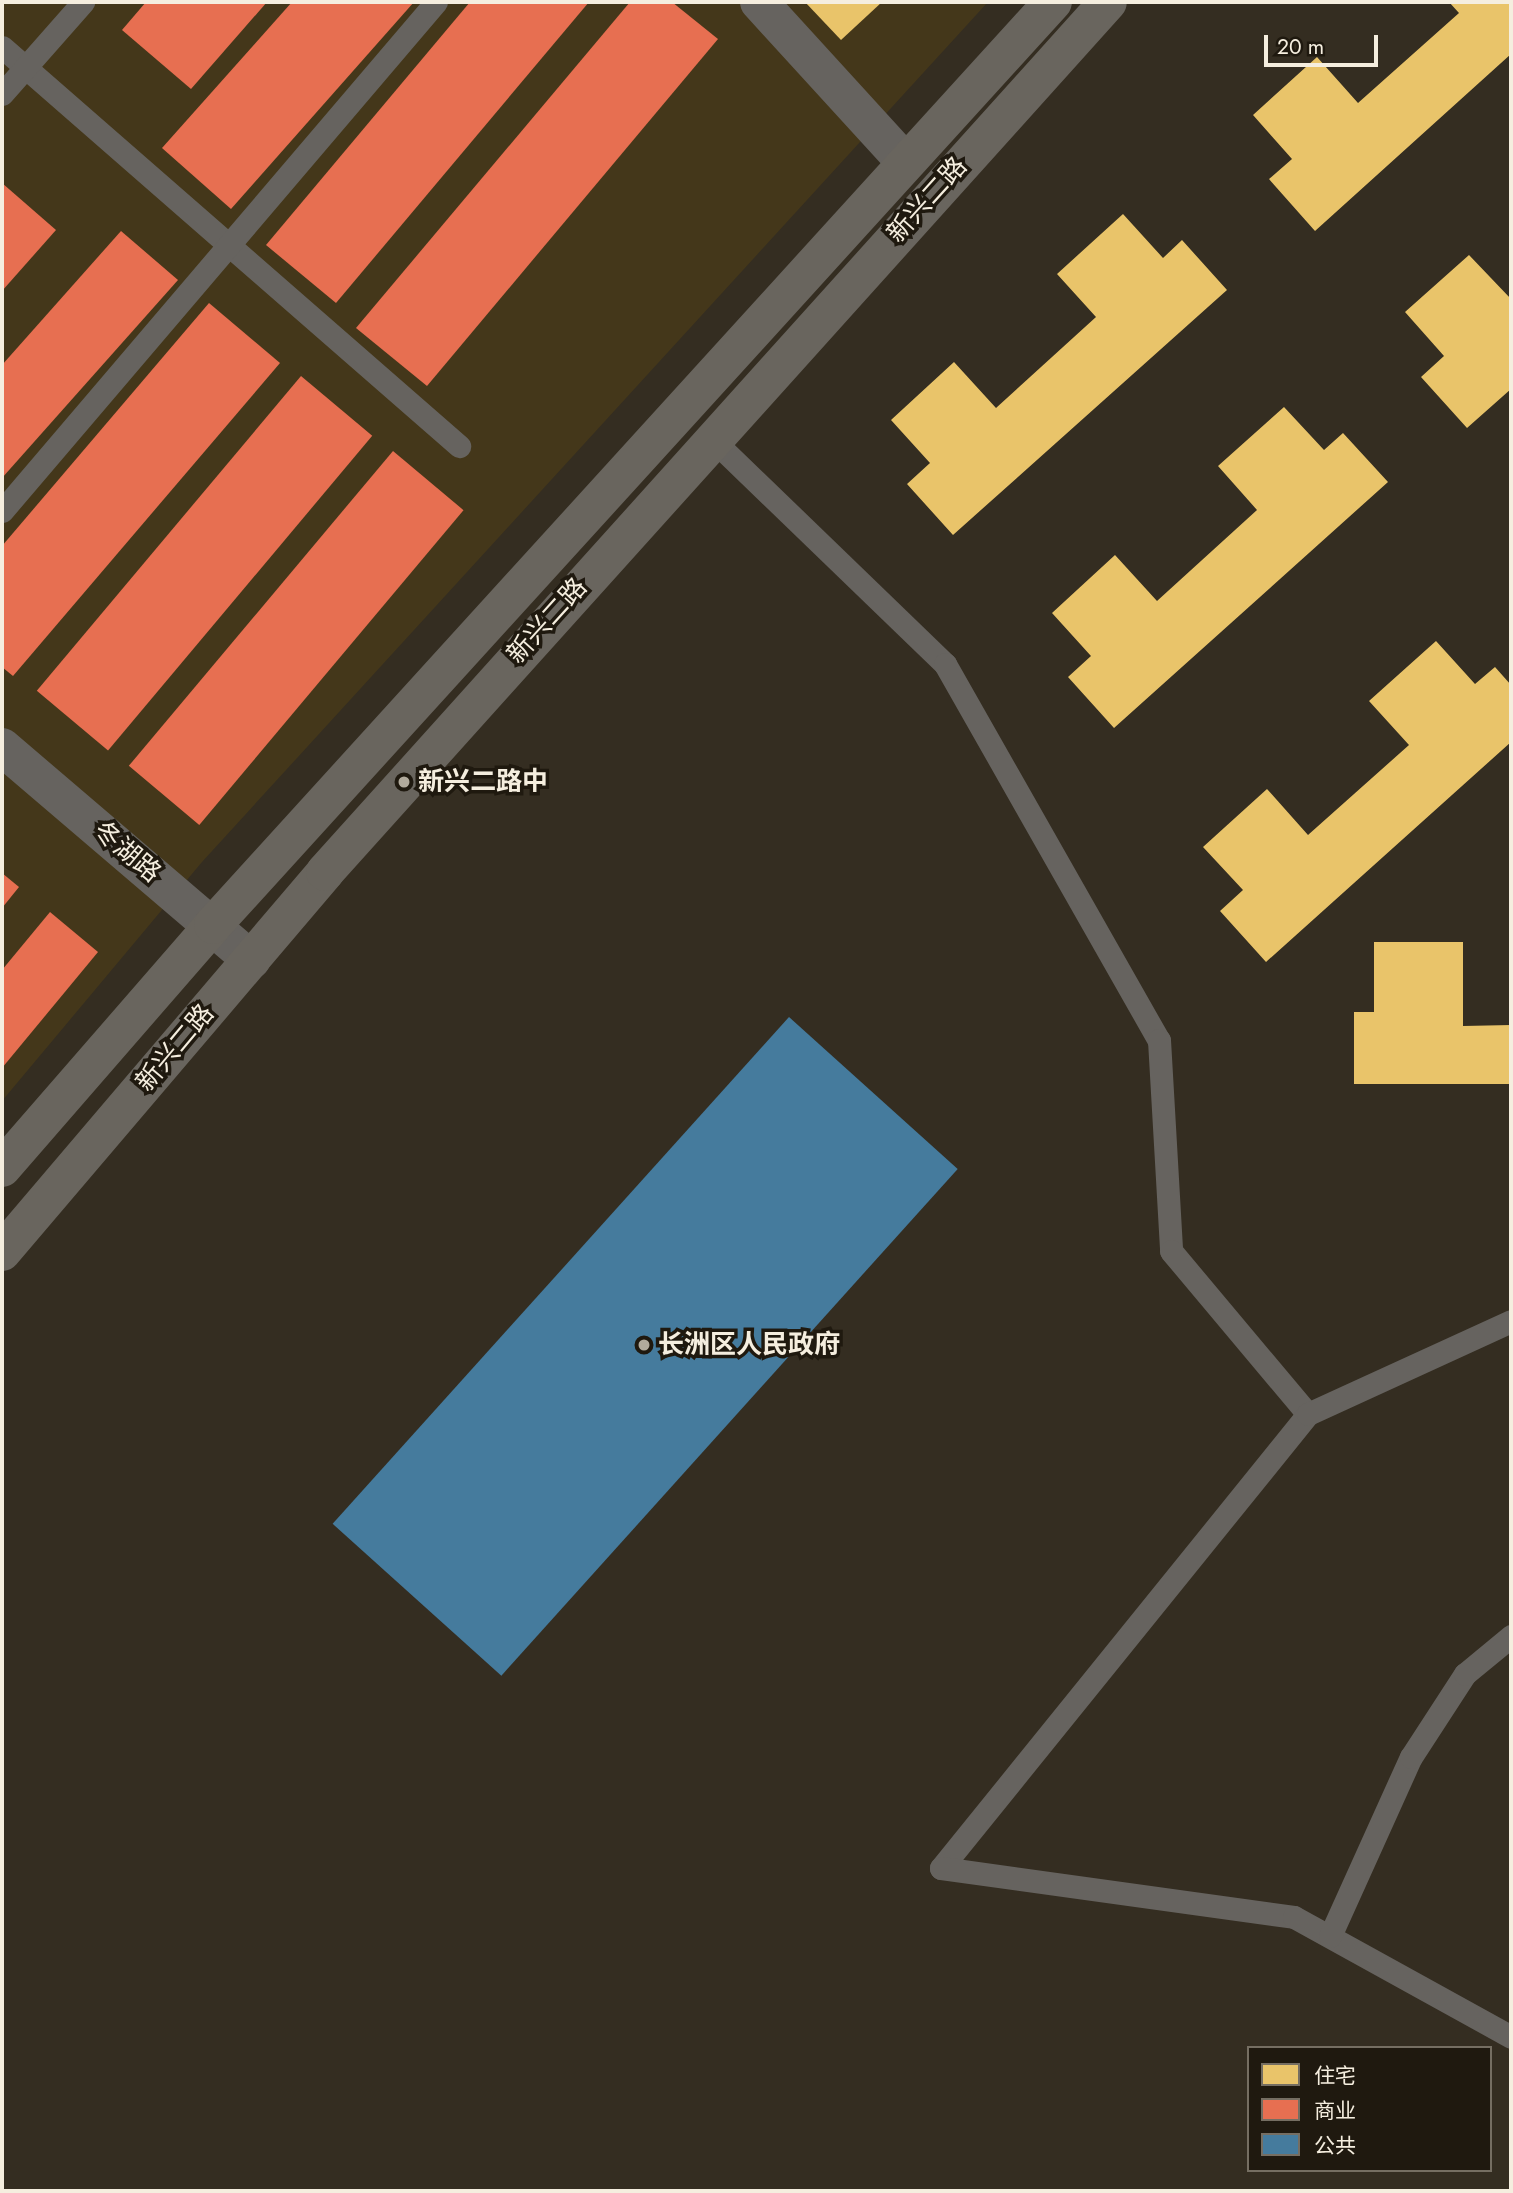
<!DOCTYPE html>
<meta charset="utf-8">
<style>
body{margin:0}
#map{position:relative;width:1513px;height:2193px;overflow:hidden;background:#342d21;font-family:Jost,"Noto Sans SC",sans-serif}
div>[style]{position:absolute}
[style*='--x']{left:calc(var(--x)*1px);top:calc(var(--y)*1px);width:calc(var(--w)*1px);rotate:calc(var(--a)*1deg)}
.built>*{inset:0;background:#44371a}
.homes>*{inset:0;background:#e9c46a}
.shops>*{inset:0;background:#e76f51;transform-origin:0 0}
.public>*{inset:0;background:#457b9d;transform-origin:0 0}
.service>*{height:23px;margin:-11.5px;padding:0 11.5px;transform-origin:11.5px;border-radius:11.5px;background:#66635f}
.minor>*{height:38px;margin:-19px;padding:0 19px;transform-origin:19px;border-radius:19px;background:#66635f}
.secondary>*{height:38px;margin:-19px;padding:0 19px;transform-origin:19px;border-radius:19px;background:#69655e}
.dots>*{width:19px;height:19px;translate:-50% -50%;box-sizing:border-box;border:4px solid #1f190f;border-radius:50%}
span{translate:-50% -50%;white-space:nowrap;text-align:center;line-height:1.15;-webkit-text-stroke:7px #1f190f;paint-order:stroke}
.street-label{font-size:26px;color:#f5eedf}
.poi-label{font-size:26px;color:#f5eedf;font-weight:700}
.left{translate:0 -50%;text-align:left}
.frame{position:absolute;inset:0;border:4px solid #f5eedf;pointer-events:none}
.legend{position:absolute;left:1247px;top:2046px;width:245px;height:126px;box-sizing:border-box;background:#1f190f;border:2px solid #756e62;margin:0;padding:9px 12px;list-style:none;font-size:21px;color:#f5eedf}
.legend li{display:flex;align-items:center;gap:14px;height:35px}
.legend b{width:35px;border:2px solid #756e62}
.scale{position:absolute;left:1264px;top:35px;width:114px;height:32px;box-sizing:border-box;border:4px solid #f5eedf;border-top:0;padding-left:9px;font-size:21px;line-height:24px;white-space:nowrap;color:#f5eedf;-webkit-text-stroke:5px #1f190f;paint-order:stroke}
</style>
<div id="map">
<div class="built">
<div style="clip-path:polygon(2px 2px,988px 2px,202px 862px,2px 1101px)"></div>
</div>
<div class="homes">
<div style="clip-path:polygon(805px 2px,882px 2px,841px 40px)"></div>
<div style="clip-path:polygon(1449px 2px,1511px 2px,1511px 54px,1315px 231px,1269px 179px,1292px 159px,1253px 115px,1317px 57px,1358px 103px,1459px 13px)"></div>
<div style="clip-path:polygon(1123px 214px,1163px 258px,1182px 240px,1227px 290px,953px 535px,907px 484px,930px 463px,891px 420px,954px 362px,996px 408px,1096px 317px,1057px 274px)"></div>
<div style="clip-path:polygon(1469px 255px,1511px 299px,1511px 389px,1467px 428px,1421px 377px,1444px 356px,1405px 312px)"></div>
<div style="clip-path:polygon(1284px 407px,1324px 450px,1343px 433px,1388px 482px,1114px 728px,1068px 677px,1091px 656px,1052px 613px,1115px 555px,1157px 601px,1257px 510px,1218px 466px)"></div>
<div style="clip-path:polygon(1436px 641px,1475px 684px,1495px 667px,1511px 685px,1511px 742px,1266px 962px,1220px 911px,1243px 890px,1203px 847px,1267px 789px,1308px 835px,1409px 745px,1369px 701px)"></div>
<div style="clip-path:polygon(1374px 942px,1463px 942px,1463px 1026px,1511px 1025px,1511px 1084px,1354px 1084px,1354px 1012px,1374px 1012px)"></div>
</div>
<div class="shops">
<div style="clip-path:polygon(146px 2px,267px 2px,191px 89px,122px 30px)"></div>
<div style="clip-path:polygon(292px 2px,414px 2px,231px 209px,162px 148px)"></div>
<div style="clip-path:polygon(470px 2px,589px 2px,336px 303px,266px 245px)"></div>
<div style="clip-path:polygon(630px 2px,672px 2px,718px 39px,427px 386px,356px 328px)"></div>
<div style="clip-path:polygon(2px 183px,56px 230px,2px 291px)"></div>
<div style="clip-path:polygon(121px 231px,178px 280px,2px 478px,2px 365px)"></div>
<div style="clip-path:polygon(209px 303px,280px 363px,13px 676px,2px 667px,2px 546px)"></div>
<div style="left:301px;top:376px;width:93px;height:411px;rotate:40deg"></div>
<div style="left:393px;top:451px;width:92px;height:411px;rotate:40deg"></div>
<div style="clip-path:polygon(2px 873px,19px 887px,2px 908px)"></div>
<div style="clip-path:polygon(50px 912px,98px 952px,2px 1068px,2px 970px)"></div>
</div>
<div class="public">
<div style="left:789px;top:1017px;width:227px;height:682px;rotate:42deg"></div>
</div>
<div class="service">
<div style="--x:2;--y:47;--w:607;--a:41.12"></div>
<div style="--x:2;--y:94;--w:123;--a:-48.6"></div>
<div style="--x:710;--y:437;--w:327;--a:44"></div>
<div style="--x:945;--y:664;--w:433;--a:60.4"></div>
<div style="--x:1159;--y:1040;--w:211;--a:86.7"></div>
<div style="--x:1171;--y:1251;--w:213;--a:50"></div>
<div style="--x:2;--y:511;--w:669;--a:-49.55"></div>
<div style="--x:941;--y:1868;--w:584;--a:-51.05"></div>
<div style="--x:1308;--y:1414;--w:223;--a:-24.6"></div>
<div style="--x:941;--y:1868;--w:356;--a:7.9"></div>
<div style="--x:1294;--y:1917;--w:248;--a:28.9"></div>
<div style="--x:1330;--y:1936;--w:196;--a:-65.7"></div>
<div style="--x:1411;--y:1757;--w:99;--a:-57"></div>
<div style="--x:1465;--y:1674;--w:60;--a:-39.6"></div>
</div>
<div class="minor">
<div style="--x:759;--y:2;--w:215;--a:47.6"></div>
<div style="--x:2;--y:747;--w:328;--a:40.5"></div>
</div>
<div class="secondary">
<div style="--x:2;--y:1168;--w:322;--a:-49"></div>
<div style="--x:213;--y:925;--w:1248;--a:-47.7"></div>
<div style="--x:2;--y:1252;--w:499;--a:-49.6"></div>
<div style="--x:325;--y:872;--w:1170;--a:-48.01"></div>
</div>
<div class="dots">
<div style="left:404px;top:782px;background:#b1aa9c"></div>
<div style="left:644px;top:1345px;background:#b1aa9c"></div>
</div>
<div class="street-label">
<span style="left:927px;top:200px;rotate:-48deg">新兴二路</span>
<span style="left:547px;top:621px;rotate:-48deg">新兴二路</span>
<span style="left:127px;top:852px;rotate:40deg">冬湖路</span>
<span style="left:175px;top:1048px;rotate:-50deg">新兴二路</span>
</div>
<div class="poi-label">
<span class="left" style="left:418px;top:782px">新兴二路中</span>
<span class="left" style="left:658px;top:1345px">长洲区人民政府</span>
</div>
<div class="frame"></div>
<ul class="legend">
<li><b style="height:19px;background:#e9c46a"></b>住宅</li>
<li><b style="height:19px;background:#e76f51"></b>商业</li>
<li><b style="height:19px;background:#457b9d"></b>公共</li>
</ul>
<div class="scale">20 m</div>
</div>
